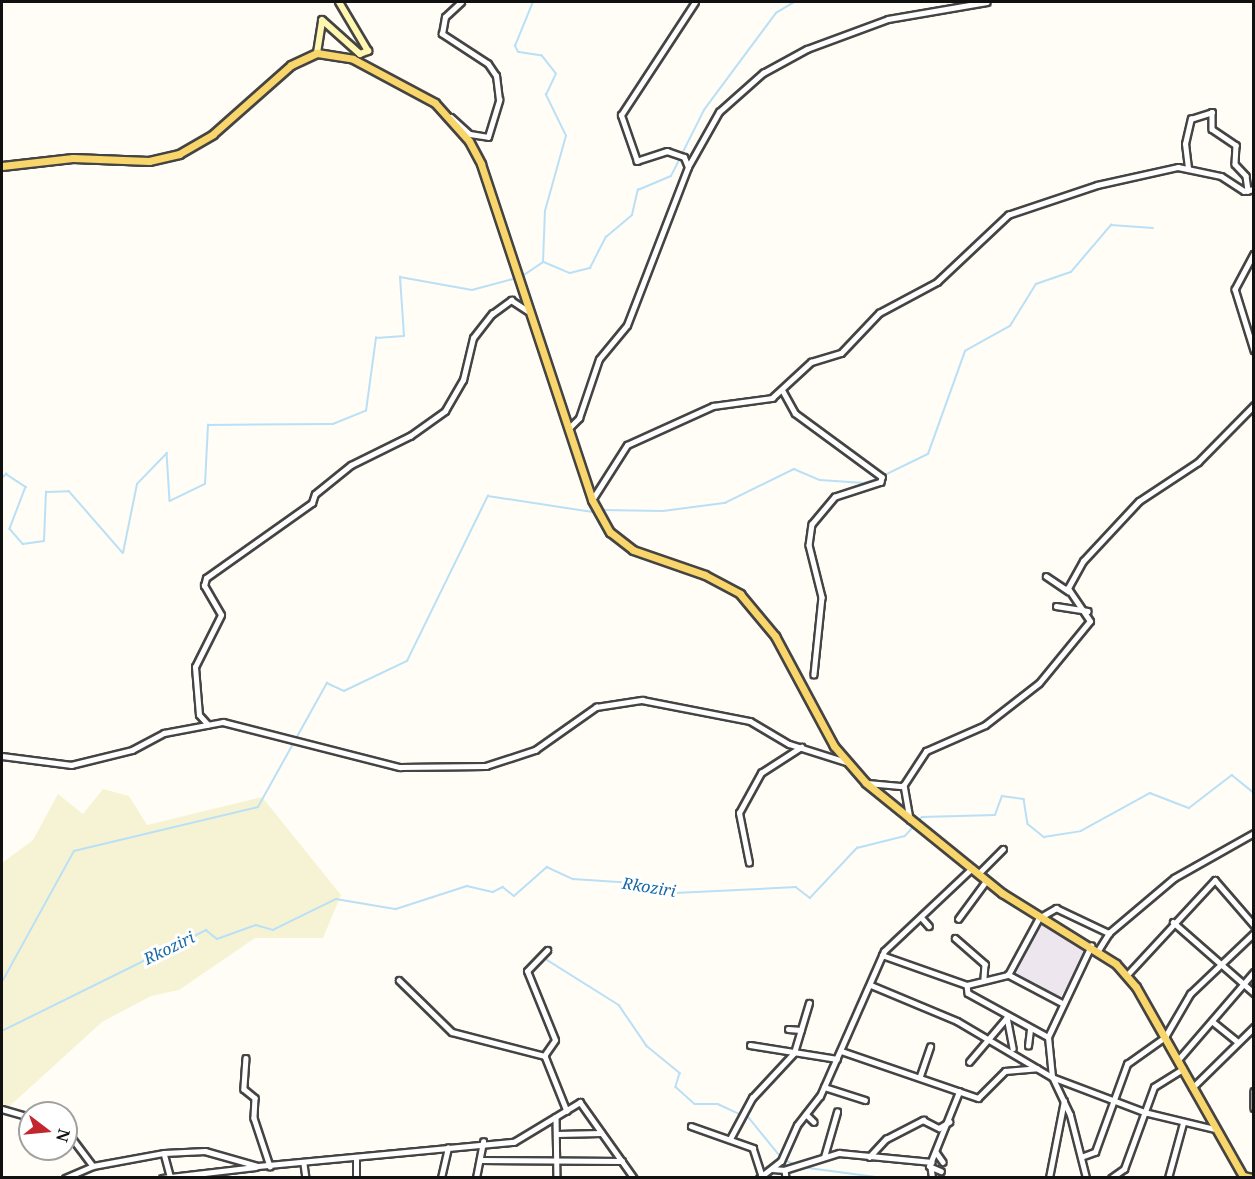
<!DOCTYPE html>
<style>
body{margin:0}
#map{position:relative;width:1255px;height:1179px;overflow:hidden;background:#fffdf5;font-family:"Noto Serif",serif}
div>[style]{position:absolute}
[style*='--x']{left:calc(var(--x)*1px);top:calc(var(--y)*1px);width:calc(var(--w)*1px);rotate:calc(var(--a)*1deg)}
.industrial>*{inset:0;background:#eee6ef;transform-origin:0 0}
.farmland>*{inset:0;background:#f6f3d4}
.stream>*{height:1.5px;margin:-0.75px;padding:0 0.75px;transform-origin:0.75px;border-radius:0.75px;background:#b9e0f7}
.roads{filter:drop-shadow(2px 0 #444) drop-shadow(-2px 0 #444) drop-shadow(0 2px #444) drop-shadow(0 -2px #444)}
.minor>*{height:4.5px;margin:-2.25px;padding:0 2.25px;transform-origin:2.25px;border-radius:2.25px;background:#fff}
.tertiary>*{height:5px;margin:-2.5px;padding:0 2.5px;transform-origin:2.5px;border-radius:2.5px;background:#fff}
.secondary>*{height:6px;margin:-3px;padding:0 3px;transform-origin:3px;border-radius:3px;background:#fff6b0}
.primary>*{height:7px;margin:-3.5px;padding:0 3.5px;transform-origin:3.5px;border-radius:3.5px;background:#f9d66b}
span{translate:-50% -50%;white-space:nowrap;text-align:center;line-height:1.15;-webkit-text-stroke:6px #fff;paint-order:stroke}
.water-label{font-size:16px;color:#1768a6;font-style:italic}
.frame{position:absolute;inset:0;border:3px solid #111;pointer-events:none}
.north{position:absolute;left:18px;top:1101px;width:60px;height:60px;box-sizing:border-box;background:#fff;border:2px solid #a0a0a0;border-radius:50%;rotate:106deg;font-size:16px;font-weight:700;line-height:24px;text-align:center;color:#111}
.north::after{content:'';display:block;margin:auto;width:21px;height:27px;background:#c4262e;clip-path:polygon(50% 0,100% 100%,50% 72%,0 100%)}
</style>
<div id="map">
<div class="industrial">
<div style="left:1040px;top:919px;width:56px;height:61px;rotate:29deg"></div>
</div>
<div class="farmland">
<div style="clip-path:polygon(103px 789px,129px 796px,147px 825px,262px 797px,341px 895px,323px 938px,255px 938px,179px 990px,151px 996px,102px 1022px,2px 1113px,2px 863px,33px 840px,58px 794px,83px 814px)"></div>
</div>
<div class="stream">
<div style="--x:682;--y:154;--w:49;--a:-63.4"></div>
<div style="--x:704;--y:110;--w:121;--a:-53.4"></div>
<div style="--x:776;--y:13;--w:21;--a:-31"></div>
<div style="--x:544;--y:262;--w:28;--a:23"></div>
<div style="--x:570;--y:273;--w:21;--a:-14"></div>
<div style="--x:590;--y:268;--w:35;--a:-63"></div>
<div style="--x:606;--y:237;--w:34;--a:-40"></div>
<div style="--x:632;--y:215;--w:26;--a:-77"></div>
<div style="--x:638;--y:190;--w:36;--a:-23"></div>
<div style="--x:671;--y:176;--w:20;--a:-63"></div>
<div style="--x:521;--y:277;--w:27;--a:-34"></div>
<div style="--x:543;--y:262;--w:51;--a:-87.8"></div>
<div style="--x:545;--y:211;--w:78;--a:-74.4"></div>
<div style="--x:566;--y:136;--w:46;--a:-116"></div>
<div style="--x:546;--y:95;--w:23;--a:-65"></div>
<div style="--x:556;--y:74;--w:23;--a:-128"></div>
<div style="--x:542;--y:56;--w:24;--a:-171"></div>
<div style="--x:518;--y:52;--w:7;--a:-117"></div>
<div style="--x:515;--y:46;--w:48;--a:-67.8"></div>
<div style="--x:883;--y:476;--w:50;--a:-26.1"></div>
<div style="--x:928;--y:454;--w:109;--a:-70.2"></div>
<div style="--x:965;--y:351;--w:51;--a:-29.1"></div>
<div style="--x:1010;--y:326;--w:49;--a:-58.2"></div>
<div style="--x:1036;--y:284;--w:37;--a:-19"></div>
<div style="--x:1071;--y:272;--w:62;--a:-49.6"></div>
<div style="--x:1111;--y:225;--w:42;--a:4.1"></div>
<div style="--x:2;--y:478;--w:6;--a:-45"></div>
<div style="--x:6;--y:474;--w:24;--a:33"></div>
<div style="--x:26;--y:487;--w:45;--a:110.9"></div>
<div style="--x:10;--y:529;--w:20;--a:49"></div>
<div style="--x:23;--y:544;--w:21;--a:-8"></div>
<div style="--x:44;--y:541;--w:49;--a:-87.7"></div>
<div style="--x:46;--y:492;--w:23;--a:-2"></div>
<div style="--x:69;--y:491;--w:82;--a:48.9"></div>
<div style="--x:123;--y:553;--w:70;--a:-78.5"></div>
<div style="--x:137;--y:484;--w:43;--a:-45.9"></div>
<div style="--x:167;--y:453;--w:48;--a:86.4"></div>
<div style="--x:170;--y:501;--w:39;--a:-26"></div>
<div style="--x:205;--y:484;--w:59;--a:-87.1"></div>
<div style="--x:208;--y:425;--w:125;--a:-0.5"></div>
<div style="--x:333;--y:424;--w:35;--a:-22"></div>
<div style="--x:366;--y:411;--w:74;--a:-82.2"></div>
<div style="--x:376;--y:338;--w:28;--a:-4"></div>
<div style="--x:404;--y:336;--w:59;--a:-93.9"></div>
<div style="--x:400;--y:277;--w:73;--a:10.2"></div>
<div style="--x:472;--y:290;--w:47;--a:-14.9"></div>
<div style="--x:602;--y:510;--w:61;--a:0.9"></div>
<div style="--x:663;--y:511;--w:63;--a:-7.4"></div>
<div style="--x:725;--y:503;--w:77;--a:-26.2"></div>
<div style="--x:794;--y:469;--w:28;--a:23"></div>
<div style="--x:820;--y:480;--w:44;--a:3.9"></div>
<div style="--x:864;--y:483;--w:16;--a:-18"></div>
<div style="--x:917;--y:822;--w:7;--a:-45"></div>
<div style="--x:922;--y:817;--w:73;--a:-1.6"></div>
<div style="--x:995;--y:815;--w:20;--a:-70"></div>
<div style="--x:1002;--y:796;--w:22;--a:8"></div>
<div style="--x:1024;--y:799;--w:25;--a:81"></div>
<div style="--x:1028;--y:824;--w:21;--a:39"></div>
<div style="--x:1044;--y:837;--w:37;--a:-9"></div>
<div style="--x:1081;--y:831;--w:79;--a:-28.8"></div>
<div style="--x:1150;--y:793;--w:42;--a:21"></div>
<div style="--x:1189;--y:808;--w:54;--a:-37.5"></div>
<div style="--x:1232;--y:775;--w:28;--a:39"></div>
<div style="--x:544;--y:958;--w:89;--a:32.1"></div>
<div style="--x:619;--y:1005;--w:50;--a:55.7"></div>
<div style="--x:647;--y:1046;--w:43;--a:39.3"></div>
<div style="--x:680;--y:1073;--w:15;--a:106"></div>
<div style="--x:676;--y:1087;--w:25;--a:42"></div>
<div style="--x:695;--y:1104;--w:23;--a:0"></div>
<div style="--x:718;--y:1104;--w:26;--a:25"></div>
<div style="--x:2;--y:982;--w:149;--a:-61.2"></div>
<div style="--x:74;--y:851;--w:189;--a:-13.4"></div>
<div style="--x:258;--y:807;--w:142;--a:-60.9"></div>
<div style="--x:327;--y:683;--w:19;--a:25"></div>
<div style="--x:344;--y:691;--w:70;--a:-25.5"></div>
<div style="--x:407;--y:661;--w:184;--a:-63.9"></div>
<div style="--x:488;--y:496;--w:106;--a:8.7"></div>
<div style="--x:2;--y:1031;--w:228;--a:-26.3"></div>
<div style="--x:206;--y:930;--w:14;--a:39"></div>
<div style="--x:217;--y:939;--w:41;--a:-19.7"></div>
<div style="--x:256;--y:925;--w:18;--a:16"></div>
<div style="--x:273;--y:930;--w:70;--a:-26.2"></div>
<div style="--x:336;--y:899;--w:61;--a:9.5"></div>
<div style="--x:396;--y:909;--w:75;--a:-17.9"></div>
<div style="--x:467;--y:886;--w:27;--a:13"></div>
<div style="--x:493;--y:892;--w:11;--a:-27"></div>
<div style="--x:503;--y:887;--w:14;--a:39"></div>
<div style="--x:514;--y:896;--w:44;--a:-41.3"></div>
<div style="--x:547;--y:867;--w:29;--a:25"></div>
<div style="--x:573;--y:879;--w:75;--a:3.8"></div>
<div style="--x:648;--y:884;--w:28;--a:18"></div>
<div style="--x:675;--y:893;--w:121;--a:-2.8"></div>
<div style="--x:796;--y:887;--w:18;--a:38"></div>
<div style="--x:810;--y:898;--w:69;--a:-46.8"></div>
<div style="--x:857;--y:848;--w:49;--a:-14"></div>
<div style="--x:905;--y:836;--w:13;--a:-48"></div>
<div style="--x:746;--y:1114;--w:55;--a:50.9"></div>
<div style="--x:785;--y:1160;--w:10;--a:24"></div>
<div style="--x:801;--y:1167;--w:83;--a:7.6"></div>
<div style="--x:892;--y:1178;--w:8;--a:0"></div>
</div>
<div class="roads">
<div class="minor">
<div style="--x:451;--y:117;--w:25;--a:42"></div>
<div style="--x:470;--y:134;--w:18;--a:9"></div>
<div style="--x:488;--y:137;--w:39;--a:-73"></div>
<div style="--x:499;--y:100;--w:24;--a:-97"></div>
<div style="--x:496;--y:76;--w:14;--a:-124"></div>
<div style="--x:488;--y:64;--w:55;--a:-146.9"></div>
<div style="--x:442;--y:34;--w:17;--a:-80"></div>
<div style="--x:445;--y:17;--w:22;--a:-43"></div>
<div style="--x:688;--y:167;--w:63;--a:-60.6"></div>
<div style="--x:719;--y:112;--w:59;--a:-41.6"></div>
<div style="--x:763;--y:73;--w:50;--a:-28.6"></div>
<div style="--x:807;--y:49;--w:86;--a:-20.3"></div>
<div style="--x:888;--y:19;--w:100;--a:-9.7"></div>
<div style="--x:1188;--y:168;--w:24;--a:-97"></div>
<div style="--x:1185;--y:144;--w:26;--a:-77"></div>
<div style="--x:1191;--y:119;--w:22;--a:-18"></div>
<div style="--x:1212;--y:112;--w:17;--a:90"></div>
<div style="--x:1212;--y:129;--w:29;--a:34"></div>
<div style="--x:1236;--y:145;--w:19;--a:93"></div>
<div style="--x:1235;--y:164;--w:16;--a:47"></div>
<div style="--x:1246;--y:176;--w:15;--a:82"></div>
<div style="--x:1254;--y:254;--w:40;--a:118"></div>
<div style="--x:1235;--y:289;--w:64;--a:72.7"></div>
<div style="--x:783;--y:391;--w:25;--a:61"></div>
<div style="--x:795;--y:413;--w:108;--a:36.3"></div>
<div style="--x:882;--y:477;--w:5;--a:101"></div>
<div style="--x:881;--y:482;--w:48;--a:161.9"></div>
<div style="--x:835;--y:497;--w:35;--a:130"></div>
<div style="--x:812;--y:524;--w:21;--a:98"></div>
<div style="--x:809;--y:545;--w:54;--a:76"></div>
<div style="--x:822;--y:597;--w:78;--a:95.9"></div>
<div style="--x:592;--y:500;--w:65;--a:-57.5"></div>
<div style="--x:627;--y:445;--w:94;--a:-24.4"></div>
<div style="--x:713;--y:406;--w:60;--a:-7.7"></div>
<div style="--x:772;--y:398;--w:53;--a:-42.7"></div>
<div style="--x:811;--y:362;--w:31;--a:-17"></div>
<div style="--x:841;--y:353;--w:55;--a:-46.5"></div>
<div style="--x:879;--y:313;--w:66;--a:-28.1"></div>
<div style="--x:937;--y:282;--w:98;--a:-43.3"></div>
<div style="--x:1008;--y:215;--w:94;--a:-18.6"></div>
<div style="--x:1097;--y:185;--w:83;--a:-12.5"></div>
<div style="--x:1178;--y:167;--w:44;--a:11.8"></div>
<div style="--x:1221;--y:176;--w:27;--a:33"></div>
<div style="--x:1244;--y:191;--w:10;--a:-11"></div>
<div style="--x:1046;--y:576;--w:27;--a:34"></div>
<div style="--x:1056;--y:606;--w:32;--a:9"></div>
<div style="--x:208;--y:725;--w:13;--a:-132"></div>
<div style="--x:199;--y:715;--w:48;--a:-94.8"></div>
<div style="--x:195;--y:667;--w:58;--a:-63.4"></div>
<div style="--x:221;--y:615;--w:34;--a:-120"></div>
<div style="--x:204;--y:586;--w:8;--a:-76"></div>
<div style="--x:206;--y:578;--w:130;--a:-35.3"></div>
<div style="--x:312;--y:503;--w:9;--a:-72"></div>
<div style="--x:315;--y:494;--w:46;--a:-38.9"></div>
<div style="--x:351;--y:465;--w:66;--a:-26.2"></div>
<div style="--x:410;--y:436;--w:43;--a:-35.5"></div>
<div style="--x:445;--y:411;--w:36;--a:-60"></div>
<div style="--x:463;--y:380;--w:43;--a:-76.6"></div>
<div style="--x:473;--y:338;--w:31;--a:-52"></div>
<div style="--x:492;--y:314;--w:24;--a:-36"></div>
<div style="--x:511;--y:300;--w:20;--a:33"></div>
<div style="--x:2;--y:756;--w:70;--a:7.4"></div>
<div style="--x:71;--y:765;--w:63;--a:-13.8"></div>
<div style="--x:132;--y:750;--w:36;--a:-28"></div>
<div style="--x:164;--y:733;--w:60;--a:-10.6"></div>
<div style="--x:223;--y:722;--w:183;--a:14.3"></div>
<div style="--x:400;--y:767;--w:86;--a:-0.7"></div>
<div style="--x:486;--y:766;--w:52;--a:-18.1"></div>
<div style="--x:535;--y:750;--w:75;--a:-35.2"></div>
<div style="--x:596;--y:707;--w:47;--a:-8.7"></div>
<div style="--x:642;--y:700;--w:110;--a:11"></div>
<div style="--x:750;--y:721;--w:45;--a:30.5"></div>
<div style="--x:789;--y:744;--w:60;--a:17.5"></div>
<div style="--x:904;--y:785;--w:35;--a:80"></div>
<div style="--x:749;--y:863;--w:51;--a:-101.3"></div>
<div style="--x:739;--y:813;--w:46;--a:-61.2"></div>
<div style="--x:761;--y:773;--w:48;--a:-33"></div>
<div style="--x:978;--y:874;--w:35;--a:-45"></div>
<div style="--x:921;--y:917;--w:12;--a:48"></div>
<div style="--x:958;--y:919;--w:47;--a:-53.6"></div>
<div style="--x:1173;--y:922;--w:108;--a:41.2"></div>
<div style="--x:955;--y:938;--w:40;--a:41"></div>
<div style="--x:985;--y:964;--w:14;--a:94"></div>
<div style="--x:1099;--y:949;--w:19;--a:-58"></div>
<div style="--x:1109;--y:933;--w:85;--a:-40.2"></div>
<div style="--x:1174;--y:878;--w:92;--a:-29.4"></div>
<div style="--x:882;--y:955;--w:90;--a:19.4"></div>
<div style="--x:967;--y:985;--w:8;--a:83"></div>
<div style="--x:968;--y:993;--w:91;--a:28.8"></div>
<div style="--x:1127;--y:975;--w:129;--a:-47.2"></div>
<div style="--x:1215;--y:880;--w:60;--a:49.1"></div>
<div style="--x:399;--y:980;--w:74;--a:44.5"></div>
<div style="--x:452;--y:1032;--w:96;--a:14.5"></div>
<div style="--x:545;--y:1056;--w:59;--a:68.2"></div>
<div style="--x:871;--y:985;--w:93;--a:22.7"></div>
<div style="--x:957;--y:1021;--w:110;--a:30.5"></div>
<div style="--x:1052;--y:1077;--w:98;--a:20.8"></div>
<div style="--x:1144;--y:1112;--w:73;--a:13.5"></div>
<div style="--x:967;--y:985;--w:42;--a:-13.7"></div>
<div style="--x:1061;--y:1003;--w:60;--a:-152.2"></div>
<div style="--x:1008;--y:975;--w:65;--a:-61.5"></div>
<div style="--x:1039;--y:918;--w:20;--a:-30"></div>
<div style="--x:1056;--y:908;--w:59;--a:25.3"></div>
<div style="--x:1007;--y:1017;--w:32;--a:79"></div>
<div style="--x:1212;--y:1021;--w:33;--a:39"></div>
<div style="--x:788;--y:1029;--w:13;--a:4"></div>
<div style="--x:750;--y:1045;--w:88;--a:9.1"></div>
<div style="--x:1028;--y:1046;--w:17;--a:-83"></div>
<div style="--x:841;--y:1051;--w:145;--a:18.9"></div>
<div style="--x:978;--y:1098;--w:38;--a:-45"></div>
<div style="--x:1005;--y:1071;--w:32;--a:-5"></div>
<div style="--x:544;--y:1056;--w:19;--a:-55"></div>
<div style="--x:555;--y:1040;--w:74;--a:-112.1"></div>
<div style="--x:527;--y:971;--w:29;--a:-46"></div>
<div style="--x:246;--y:1058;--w:31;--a:94"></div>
<div style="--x:244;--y:1089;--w:14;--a:39"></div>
<div style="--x:255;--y:1098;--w:20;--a:93"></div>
<div style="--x:254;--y:1118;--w:51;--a:71.6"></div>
<div style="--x:1178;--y:1060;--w:116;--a:-49.2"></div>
<div style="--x:969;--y:1062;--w:60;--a:-49.7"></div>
<div style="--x:920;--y:1076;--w:31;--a:-71"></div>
<div style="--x:824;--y:1087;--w:43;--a:17.6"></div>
<div style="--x:1192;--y:1088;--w:87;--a:-44.5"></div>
<div style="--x:1254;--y:1091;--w:17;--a:90"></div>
<div style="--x:2;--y:1109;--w:29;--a:16"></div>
<div style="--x:806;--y:1114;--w:11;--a:45"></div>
<div style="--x:556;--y:1117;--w:61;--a:89.1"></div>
<div style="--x:691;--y:1126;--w:66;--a:19.5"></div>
<div style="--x:753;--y:1148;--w:29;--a:72"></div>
<div style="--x:66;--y:1130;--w:45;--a:53.1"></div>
<div style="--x:557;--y:1134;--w:44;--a:-1.3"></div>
<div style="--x:730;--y:1139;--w:47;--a:-61.8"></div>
<div style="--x:752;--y:1098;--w:62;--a:-47"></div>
<div style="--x:794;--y:1053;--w:52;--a:-73.3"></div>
<div style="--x:936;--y:1152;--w:12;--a:55"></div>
<div style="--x:164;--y:1153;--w:24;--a:75"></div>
<div style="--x:824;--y:1157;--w:47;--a:-73.9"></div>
<div style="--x:869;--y:1157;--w:25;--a:-47"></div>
<div style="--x:886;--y:1139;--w:42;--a:-27.2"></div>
<div style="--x:923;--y:1120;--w:18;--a:27"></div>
<div style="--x:939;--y:1128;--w:12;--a:-31"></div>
<div style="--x:1081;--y:1157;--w:15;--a:-20"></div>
<div style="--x:1095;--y:1152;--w:94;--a:-70"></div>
<div style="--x:1127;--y:1064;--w:47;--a:-35.4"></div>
<div style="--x:1165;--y:1037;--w:50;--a:-59.8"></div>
<div style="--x:1190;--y:994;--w:88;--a:-43.6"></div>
<div style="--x:480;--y:1160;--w:142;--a:0.4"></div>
<div style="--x:304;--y:1164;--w:14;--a:82"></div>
<div style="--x:929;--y:1166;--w:13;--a:23"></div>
<div style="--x:772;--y:1169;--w:13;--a:4"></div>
<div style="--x:785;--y:1170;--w:8;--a:83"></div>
<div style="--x:784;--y:1170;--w:58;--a:-17.2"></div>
<div style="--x:839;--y:1153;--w:93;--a:5.5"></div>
<div style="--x:65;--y:1178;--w:30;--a:-23"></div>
<div style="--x:93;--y:1166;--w:72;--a:-10.4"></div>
<div style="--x:164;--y:1153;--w:41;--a:-2.8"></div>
<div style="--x:205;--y:1151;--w:55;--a:15.8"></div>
<div style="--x:258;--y:1166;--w:257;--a:-5.4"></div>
<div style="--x:514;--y:1142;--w:77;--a:-31.2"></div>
<div style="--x:580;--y:1102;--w:93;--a:54.6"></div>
<div style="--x:162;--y:1178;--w:94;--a:-6.7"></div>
<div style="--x:356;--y:1178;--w:19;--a:-90"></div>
<div style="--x:441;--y:1178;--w:31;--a:-77"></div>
<div style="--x:476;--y:1178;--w:37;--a:-79"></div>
<div style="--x:932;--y:1178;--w:14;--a:-98"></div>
<div style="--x:930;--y:1164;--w:78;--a:-68.1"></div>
<div style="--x:1049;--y:1178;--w:78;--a:-79"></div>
<div style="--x:1086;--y:1178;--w:65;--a:-104.3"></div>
<div style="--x:1070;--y:1115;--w:42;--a:-115.3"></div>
<div style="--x:1052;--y:1077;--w:40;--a:-95.7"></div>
<div style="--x:1048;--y:1037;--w:101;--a:-64.7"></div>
<div style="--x:1111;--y:1178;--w:16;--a:-35"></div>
<div style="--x:1124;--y:1169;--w:87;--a:-69.9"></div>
<div style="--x:1154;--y:1087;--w:34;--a:-32"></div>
<div style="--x:1168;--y:1178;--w:57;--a:-74.7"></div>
</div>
<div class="tertiary">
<div style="--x:568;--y:429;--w:16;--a:-45"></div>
<div style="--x:579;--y:418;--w:62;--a:-71.3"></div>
<div style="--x:599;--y:359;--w:44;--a:-50.5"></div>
<div style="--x:627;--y:325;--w:169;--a:-68.9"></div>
<div style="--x:688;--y:167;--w:11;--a:-112"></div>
<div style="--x:684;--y:157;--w:18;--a:-161"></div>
<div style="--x:667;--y:151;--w:32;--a:162"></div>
<div style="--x:637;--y:161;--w:49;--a:-109.2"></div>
<div style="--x:621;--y:115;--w:135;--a:-56.8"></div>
<div style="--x:867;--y:783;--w:36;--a:5"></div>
<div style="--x:903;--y:786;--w:42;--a:-56.7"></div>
<div style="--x:926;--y:751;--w:64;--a:-23.8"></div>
<div style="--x:985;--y:725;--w:68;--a:-37.9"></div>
<div style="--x:1039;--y:683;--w:80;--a:-50.6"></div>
<div style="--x:1090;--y:621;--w:40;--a:-124"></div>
<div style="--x:1068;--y:588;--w:31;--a:-61"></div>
<div style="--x:1083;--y:561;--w:82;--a:-47"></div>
<div style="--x:1139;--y:501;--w:71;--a:-33.5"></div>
<div style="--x:1198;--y:462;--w:80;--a:-45.5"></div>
<div style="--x:759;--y:1178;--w:28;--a:-38"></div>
<div style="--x:781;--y:1161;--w:39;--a:-66"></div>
<div style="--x:797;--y:1125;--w:37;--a:-52"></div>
<div style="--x:820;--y:1096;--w:158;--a:-66.2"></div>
<div style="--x:884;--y:951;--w:121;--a:-43.3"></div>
</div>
<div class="secondary">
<div style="--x:317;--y:53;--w:33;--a:-81"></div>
<div style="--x:322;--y:20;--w:51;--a:41.8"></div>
<div style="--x:360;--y:54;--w:9;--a:-21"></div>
<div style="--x:368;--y:51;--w:57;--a:-120.6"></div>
</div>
<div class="primary">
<div style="--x:2;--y:166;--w:71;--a:-6.4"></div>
<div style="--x:73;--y:158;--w:76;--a:2.3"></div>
<div style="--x:149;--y:161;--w:31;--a:-13"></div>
<div style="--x:179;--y:154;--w:39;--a:-30"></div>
<div style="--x:213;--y:134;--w:104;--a:-41.5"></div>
<div style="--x:291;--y:65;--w:29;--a:-25"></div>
<div style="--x:317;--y:53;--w:36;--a:9"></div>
<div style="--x:353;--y:59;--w:93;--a:28.2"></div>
<div style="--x:435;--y:103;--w:51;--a:48.2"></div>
<div style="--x:469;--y:141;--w:26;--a:62"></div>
<div style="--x:481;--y:164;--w:354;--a:71.7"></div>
<div style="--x:592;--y:500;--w:37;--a:61"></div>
<div style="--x:610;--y:532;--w:29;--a:38"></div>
<div style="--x:633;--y:550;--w:76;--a:19.1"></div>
<div style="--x:705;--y:575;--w:40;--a:28"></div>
<div style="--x:740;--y:594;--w:55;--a:50.2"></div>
<div style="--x:775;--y:636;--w:125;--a:61.8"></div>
<div style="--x:834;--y:746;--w:49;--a:49.1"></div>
<div style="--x:866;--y:783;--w:175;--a:39"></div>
<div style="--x:1002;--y:893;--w:134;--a:31.9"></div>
<div style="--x:1116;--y:964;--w:30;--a:49"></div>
<div style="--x:1136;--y:987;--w:217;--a:60.5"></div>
<div style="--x:1243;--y:1176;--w:9;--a:13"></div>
</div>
</div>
<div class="water-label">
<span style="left:649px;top:887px;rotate:9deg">Rkoziri</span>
<span style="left:169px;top:948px;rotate:-26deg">Rkoziri</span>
</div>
<div class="frame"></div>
<div class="north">N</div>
</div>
